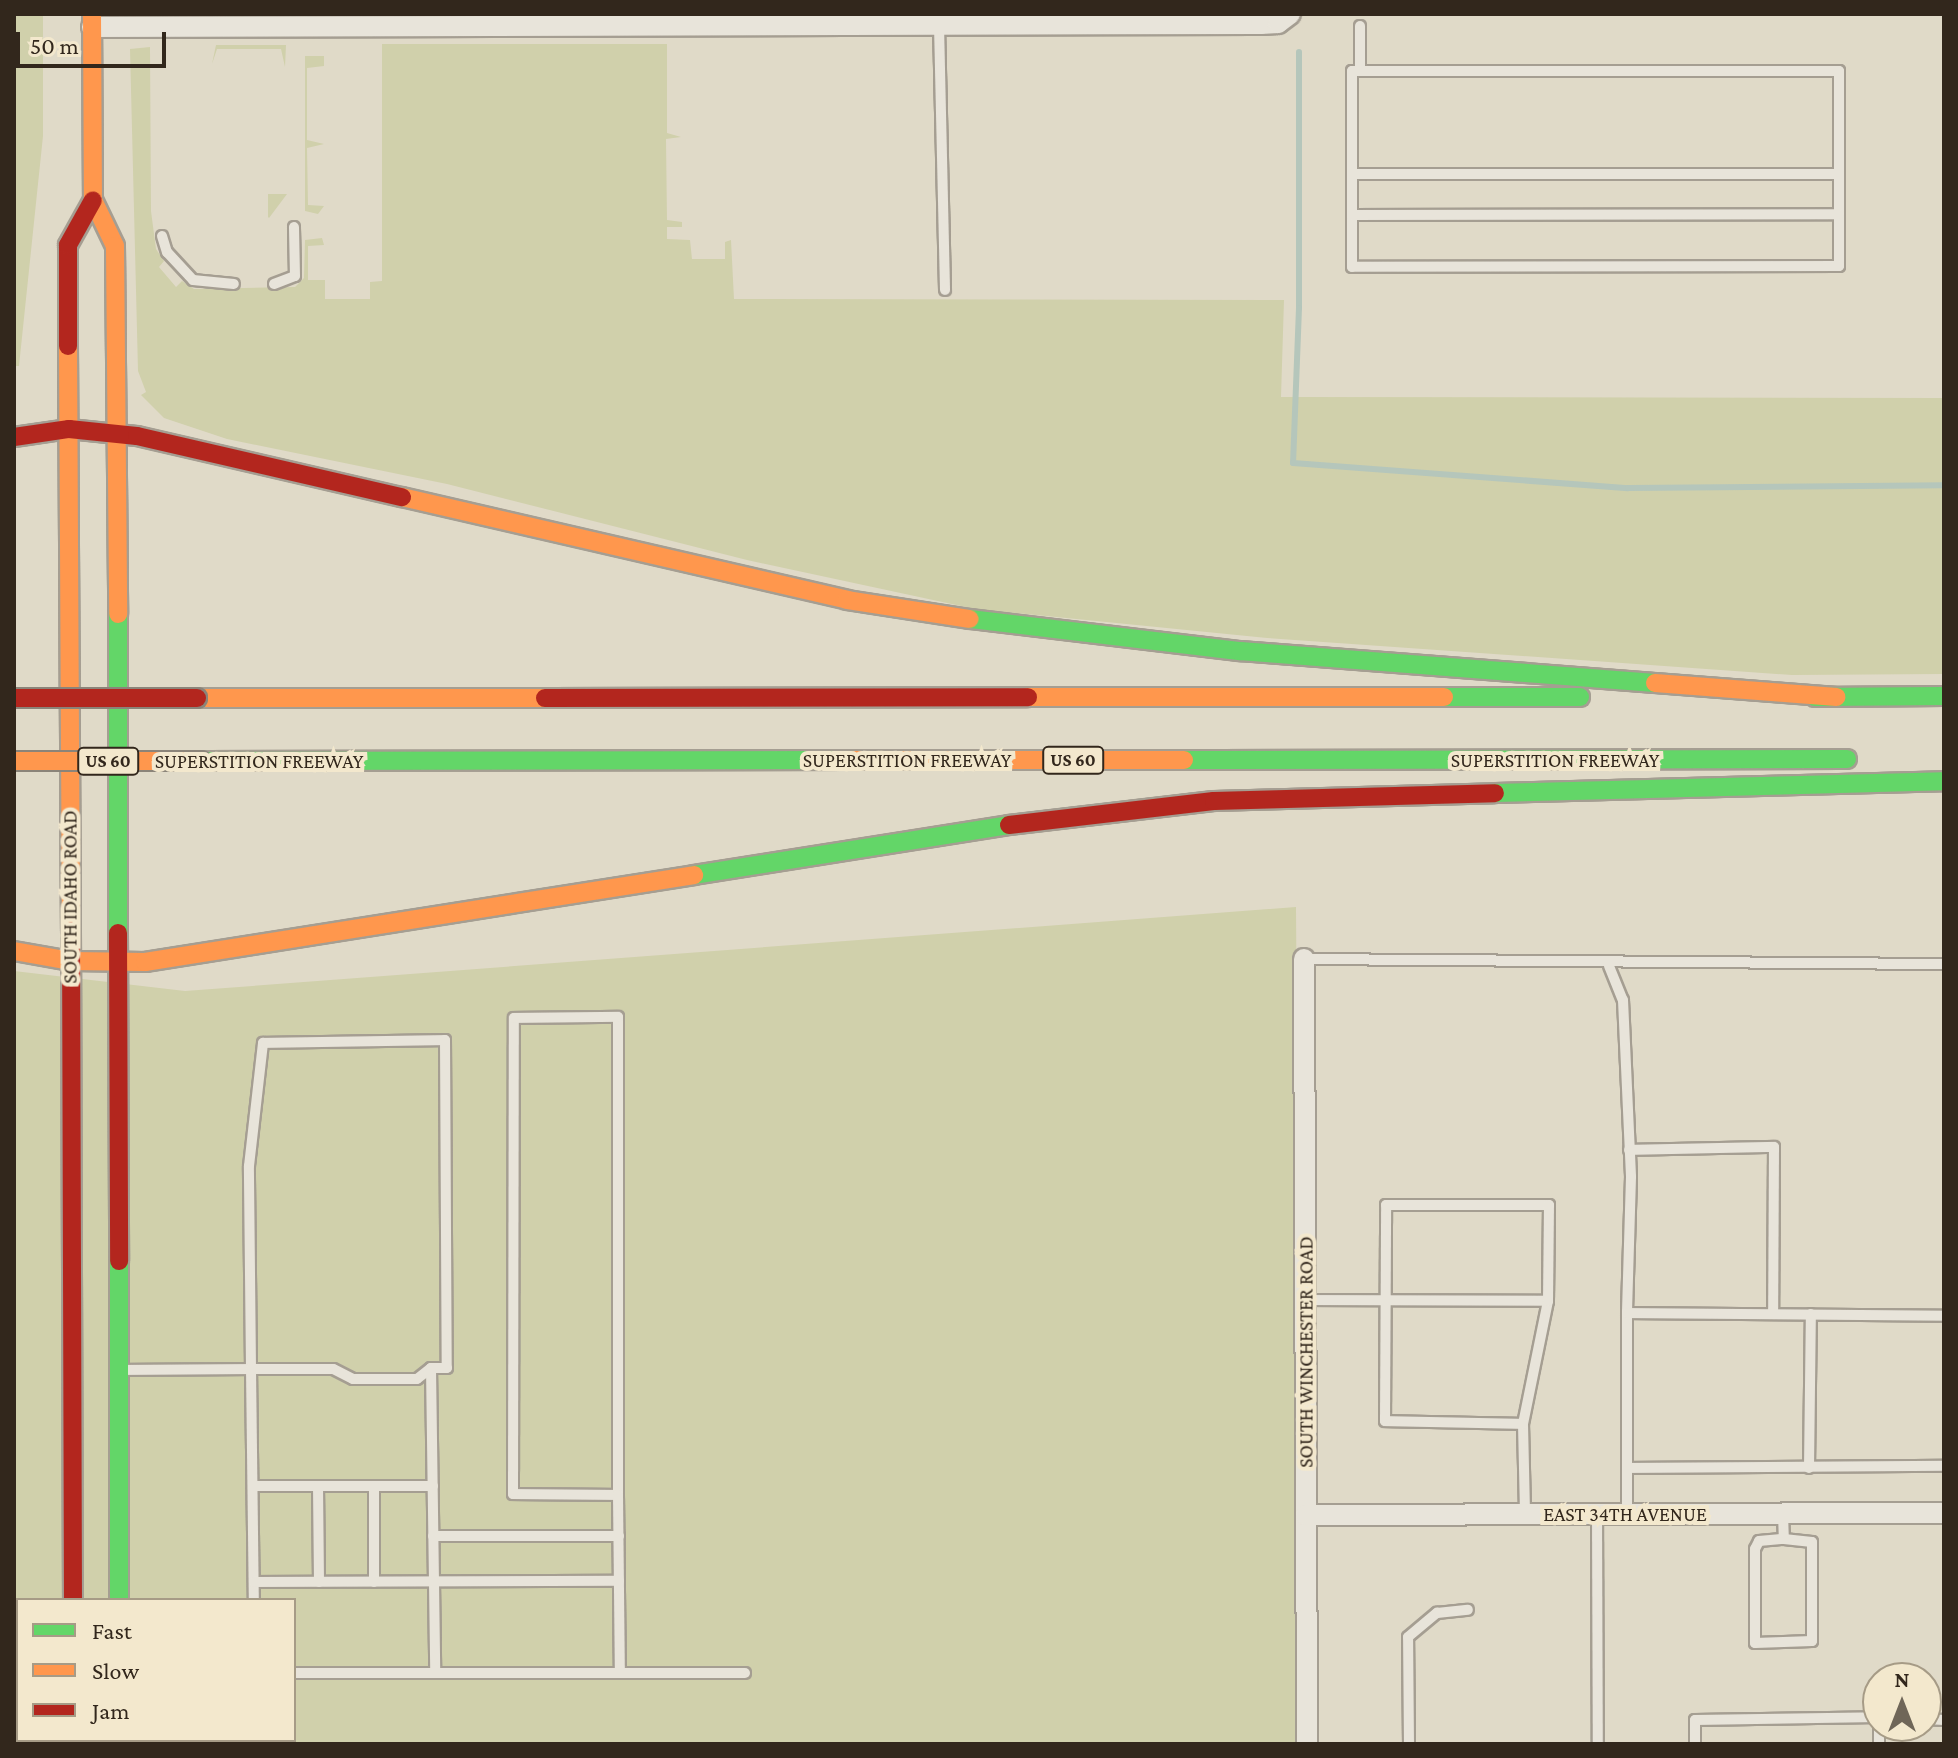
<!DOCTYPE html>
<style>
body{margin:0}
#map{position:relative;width:1958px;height:1758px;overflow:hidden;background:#e0dac8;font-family:"Crimson Pro",serif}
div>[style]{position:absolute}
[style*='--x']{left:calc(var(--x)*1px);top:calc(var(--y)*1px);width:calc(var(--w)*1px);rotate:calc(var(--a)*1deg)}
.green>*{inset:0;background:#d0d0ab}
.stream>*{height:6px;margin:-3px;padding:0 3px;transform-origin:3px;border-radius:3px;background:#b5c6bb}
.roads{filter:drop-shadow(2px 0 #a59e92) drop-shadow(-2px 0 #a59e92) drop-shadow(0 2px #a59e92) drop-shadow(0 -2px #a59e92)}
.lane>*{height:10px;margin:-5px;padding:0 5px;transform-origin:5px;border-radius:5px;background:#e8e4da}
.street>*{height:20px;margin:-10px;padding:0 10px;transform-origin:10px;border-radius:10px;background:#e8e4da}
.fast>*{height:18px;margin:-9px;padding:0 9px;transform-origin:9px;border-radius:9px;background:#63d668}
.slow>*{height:18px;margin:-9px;padding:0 9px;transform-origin:9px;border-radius:9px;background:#ff974d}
.jam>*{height:18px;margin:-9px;padding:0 9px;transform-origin:9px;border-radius:9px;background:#b3261e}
.bridges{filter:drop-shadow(2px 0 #8b8479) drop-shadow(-2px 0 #8b8479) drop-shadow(0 2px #8b8479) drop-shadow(0 -2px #8b8479)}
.slow-bridge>*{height:18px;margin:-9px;padding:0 9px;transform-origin:9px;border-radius:9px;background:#ff974d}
.jam-bridge>*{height:18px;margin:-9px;padding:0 9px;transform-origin:9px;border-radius:9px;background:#b3261e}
span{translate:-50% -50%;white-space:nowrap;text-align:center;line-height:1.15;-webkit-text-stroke:8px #f3e8cd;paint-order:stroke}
.shield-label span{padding:2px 6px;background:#f3e8cd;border:2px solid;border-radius:6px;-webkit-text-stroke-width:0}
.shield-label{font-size:18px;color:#32271c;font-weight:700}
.street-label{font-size:20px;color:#32271c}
.frame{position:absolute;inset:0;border:16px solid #32271c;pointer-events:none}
.legend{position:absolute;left:16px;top:1598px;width:280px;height:144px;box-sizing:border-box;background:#f3e8cd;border:2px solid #a69b86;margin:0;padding:10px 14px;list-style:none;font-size:24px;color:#32271c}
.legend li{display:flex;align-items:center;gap:16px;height:40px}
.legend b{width:40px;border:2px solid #a69b86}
.north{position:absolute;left:1862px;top:1662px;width:80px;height:80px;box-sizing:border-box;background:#f3e8cd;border:2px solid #a69b86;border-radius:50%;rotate:0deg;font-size:22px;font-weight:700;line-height:32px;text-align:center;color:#32271c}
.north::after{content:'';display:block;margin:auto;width:28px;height:36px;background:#6f6658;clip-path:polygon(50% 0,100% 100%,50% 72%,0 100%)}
.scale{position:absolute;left:16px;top:32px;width:150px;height:36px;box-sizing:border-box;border:4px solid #32271c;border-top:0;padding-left:10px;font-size:24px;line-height:28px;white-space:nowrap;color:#32271c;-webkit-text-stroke:6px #f3e8cd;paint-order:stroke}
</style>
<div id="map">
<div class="green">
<div style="clip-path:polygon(14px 14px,43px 14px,43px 136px,19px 366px,14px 366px)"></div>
<div style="clip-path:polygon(382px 44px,667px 44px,667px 133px,681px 137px,666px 139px,667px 220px,682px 222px,682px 227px,667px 227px,667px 239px,690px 240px,692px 259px,725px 259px,725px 242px,731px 240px,734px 299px,1284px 300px,1281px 397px,1944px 398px,1944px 674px,1792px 675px,1267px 638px,975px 609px,747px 560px,447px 484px,227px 439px,164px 418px,141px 395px,146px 392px,138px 371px,130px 49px,150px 47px,151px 211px,156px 249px,164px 261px,159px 267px,176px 287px,182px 281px,194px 289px,295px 287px,304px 278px,305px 240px,322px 238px,324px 245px,308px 246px,308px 280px,325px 280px,325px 299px,370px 299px,370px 282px,382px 281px)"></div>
<div style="clip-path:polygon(286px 45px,285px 67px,281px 49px,217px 49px,212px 64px,216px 45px)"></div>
<div style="clip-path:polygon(305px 56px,324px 56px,324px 66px,307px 68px,307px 140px,324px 144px,307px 148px,308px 205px,324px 206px,318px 214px,305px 211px)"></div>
<div style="clip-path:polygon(268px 194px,287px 194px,269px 218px,268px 217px)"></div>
<div style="clip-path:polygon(evenodd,1296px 907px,1302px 1744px,14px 1744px,14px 971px,185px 991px,1296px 907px,18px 1600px,294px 1600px,294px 1740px,18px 1740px,18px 1600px)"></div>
</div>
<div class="stream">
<div style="--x:1299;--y:52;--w:256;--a:90"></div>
<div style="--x:1299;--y:308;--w:155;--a:92.2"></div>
<div style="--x:1293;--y:463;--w:336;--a:4.3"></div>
<div style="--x:1628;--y:488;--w:316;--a:-0.5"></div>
</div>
<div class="roads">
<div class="lane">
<div style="--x:939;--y:25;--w:265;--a:88.7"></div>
<div style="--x:1352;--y:71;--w:487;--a:0"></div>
<div style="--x:1839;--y:71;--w:195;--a:90"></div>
<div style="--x:1839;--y:266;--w:487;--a:179.9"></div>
<div style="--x:1352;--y:267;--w:196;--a:-90"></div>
<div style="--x:1360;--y:71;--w:45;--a:-90"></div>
<div style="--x:1352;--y:174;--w:487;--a:0"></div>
<div style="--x:1352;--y:215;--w:487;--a:-0.1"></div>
<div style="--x:162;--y:236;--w:17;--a:73"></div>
<div style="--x:167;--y:252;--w:38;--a:47"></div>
<div style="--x:193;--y:280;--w:41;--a:5.6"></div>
<div style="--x:274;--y:284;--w:22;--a:-21"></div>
<div style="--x:295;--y:276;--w:49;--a:-91.2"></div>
<div style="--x:1304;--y:959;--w:640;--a:0.45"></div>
<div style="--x:1609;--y:966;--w:37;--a:68"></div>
<div style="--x:1623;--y:1000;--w:177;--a:87.4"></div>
<div style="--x:1631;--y:1177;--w:136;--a:91.7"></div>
<div style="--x:618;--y:1017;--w:478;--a:90"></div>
<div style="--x:618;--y:1495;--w:105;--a:-179.5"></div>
<div style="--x:513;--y:1494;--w:476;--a:-89.9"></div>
<div style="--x:514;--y:1018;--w:104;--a:-0.6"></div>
<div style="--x:1629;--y:1150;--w:145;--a:-1.2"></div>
<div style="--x:1774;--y:1147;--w:166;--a:90.3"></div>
<div style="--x:1305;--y:1300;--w:243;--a:0.2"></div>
<div style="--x:1548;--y:1301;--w:126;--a:101.5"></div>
<div style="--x:1523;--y:1424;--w:90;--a:88.7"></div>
<div style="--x:431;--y:1368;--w:18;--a:142"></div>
<div style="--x:417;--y:1379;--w:64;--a:180"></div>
<div style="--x:353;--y:1379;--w:22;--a:-153"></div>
<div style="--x:333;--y:1369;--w:82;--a:180"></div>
<div style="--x:251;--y:1369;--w:203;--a:-90.6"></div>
<div style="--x:249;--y:1166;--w:124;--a:-83.5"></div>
<div style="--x:263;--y:1043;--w:182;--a:-0.9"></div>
<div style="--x:445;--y:1040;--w:328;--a:89.7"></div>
<div style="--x:447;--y:1368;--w:16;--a:180"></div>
<div style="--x:431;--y:1368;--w:305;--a:89.2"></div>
<div style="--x:120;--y:1370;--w:131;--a:-0.4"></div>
<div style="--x:251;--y:1369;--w:231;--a:89.3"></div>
<div style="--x:1523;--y:1424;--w:138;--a:-178.8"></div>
<div style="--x:1385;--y:1421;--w:216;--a:-89.7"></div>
<div style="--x:1386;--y:1205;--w:163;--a:0"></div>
<div style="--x:1549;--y:1205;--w:96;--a:90.6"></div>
<div style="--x:1627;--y:1468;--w:317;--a:-0.4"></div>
<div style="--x:1809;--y:1468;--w:154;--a:-89.3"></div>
<div style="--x:253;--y:1486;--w:180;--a:0"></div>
<div style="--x:318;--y:1486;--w:96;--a:89.4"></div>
<div style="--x:374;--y:1486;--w:96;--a:90"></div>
<div style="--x:618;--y:1495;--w:178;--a:89.4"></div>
<div style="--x:1597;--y:1514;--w:230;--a:89.8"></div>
<div style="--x:1627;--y:1514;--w:201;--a:-90"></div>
<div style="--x:1627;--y:1313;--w:317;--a:0.5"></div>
<div style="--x:1783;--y:1514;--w:25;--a:88"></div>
<div style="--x:1784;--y:1539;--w:28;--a:6"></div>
<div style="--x:1812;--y:1542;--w:99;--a:90"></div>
<div style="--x:1812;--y:1641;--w:57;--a:178"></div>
<div style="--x:1755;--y:1643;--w:94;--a:-90"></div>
<div style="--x:1755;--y:1549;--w:9;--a:-63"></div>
<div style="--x:1759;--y:1541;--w:25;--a:-5"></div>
<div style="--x:433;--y:1536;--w:186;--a:0"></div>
<div style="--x:254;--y:1582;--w:365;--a:-0.2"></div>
<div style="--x:294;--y:1673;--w:451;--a:0"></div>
<div style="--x:1926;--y:1719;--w:18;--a:3"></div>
<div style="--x:1879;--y:1726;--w:18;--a:90"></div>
<div style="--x:1409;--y:1744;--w:107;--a:-90.5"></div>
<div style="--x:1408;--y:1637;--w:38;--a:-40"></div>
<div style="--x:1437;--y:1613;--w:31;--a:-6"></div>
<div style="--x:1695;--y:1744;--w:24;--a:-90"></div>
<div style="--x:1695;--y:1720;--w:183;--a:-0.9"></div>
</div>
<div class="street">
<div style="--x:92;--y:27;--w:1169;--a:-0.15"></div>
<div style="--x:1261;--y:24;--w:17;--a:-3"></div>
<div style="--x:1278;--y:23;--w:15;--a:-37"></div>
<div style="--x:1304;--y:959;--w:785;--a:89.78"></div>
<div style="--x:1306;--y:1515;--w:638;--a:-0.18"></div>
</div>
<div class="fast">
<div style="--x:118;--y:614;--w:319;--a:90"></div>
<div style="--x:970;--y:619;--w:272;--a:6.8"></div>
<div style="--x:1240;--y:651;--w:416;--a:4.4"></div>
<div style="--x:1444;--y:697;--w:136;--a:0"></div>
<div style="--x:1815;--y:697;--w:129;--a:-0.4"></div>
<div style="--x:1184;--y:760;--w:663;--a:-0.09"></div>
<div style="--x:201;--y:761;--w:653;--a:-0.09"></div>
<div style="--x:1495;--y:793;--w:449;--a:-1.5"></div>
<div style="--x:694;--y:875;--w:319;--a:-9"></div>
<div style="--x:119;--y:1261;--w:339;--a:90"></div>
</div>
<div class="slow">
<div style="--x:92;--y:14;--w:186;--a:89.7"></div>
<div style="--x:93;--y:200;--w:51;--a:64.4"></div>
<div style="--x:115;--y:246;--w:368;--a:89.5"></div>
<div style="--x:68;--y:346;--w:585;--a:89.71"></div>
<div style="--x:402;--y:497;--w:457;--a:13"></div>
<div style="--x:847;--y:600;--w:124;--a:8.8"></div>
<div style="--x:1655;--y:683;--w:182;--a:4.4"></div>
<div style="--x:1028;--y:697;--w:416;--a:0"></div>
<div style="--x:197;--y:698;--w:348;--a:0"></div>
<div style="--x:854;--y:760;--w:330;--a:0"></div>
<div style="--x:14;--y:951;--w:58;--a:10"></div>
<div style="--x:71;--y:961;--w:74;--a:0.8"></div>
<div style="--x:145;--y:962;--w:556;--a:-9"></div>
</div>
<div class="jam">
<div style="--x:68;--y:346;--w:101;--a:-90"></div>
<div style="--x:68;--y:245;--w:51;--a:-60.9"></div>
<div style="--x:14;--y:437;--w:56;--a:-8.3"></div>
<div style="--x:69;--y:429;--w:68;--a:5.9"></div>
<div style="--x:137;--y:436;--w:272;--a:13"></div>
<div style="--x:545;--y:698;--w:483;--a:-0.1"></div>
<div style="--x:1009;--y:825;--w:206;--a:-6.7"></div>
<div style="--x:1214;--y:801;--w:281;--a:-1.6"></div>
<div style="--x:71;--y:931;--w:669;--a:89.83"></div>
<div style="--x:118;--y:933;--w:328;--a:89.8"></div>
<div style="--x:73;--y:1740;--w:4;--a:90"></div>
<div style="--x:119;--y:1740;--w:4;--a:90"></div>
</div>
</div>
<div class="bridges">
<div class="slow-bridge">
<div style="--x:14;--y:761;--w:187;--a:0"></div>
</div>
<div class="jam-bridge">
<div style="--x:14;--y:698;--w:183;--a:0"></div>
</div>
</div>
<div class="shield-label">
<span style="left:1073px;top:760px">US 60</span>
<span style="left:108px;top:761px">US 60</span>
</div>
<div class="street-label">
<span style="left:907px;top:760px">SUPERSTITION FREEWAY</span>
<span style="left:1555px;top:760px">SUPERSTITION FREEWAY</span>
<span style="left:259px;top:761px">SUPERSTITION FREEWAY</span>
<span style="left:70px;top:897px;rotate:-90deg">SOUTH IDAHO ROAD</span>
<span style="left:1306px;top:1352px;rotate:-90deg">SOUTH WINCHESTER ROAD</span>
<span style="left:1625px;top:1514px">EAST 34TH AVENUE</span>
</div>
<div class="frame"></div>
<ul class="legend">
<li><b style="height:10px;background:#63d668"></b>Fast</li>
<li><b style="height:10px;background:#ff974d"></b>Slow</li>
<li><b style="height:10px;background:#b3261e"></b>Jam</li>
</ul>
<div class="north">N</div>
<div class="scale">50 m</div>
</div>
